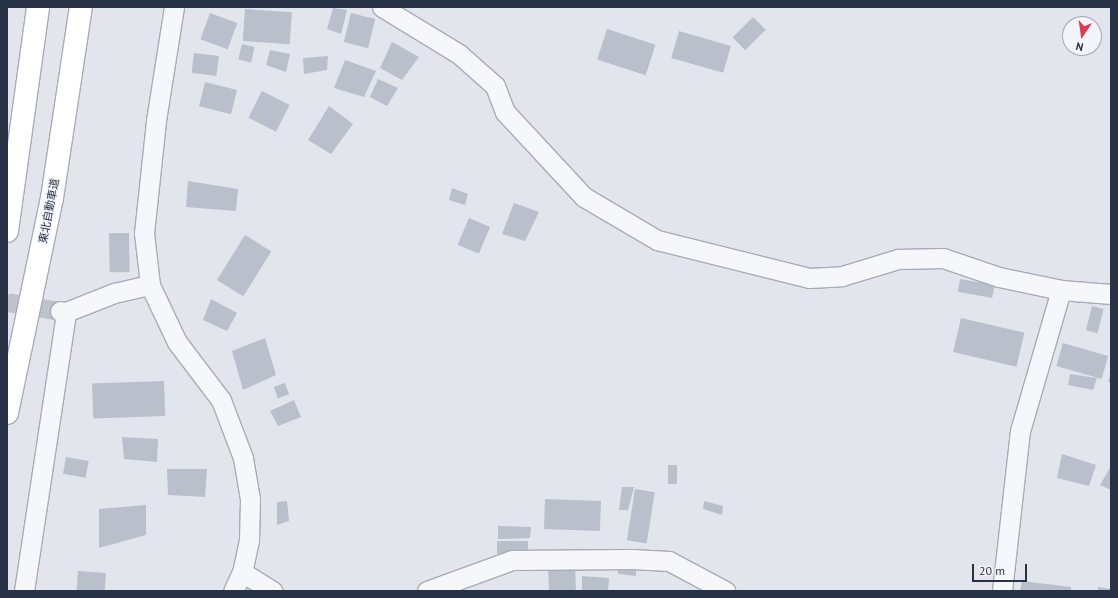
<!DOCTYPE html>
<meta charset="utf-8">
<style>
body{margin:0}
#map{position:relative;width:1118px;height:598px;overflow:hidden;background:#e2e6ec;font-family:"PT Sans","Noto Sans JP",sans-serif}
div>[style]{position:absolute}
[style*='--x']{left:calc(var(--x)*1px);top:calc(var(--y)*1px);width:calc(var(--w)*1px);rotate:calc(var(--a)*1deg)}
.building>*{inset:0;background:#b9bfcb;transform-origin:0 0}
.minor-tunnel>*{height:19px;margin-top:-9.5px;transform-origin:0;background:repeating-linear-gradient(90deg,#bdc2cb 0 19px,transparent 0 29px)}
.roads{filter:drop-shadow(1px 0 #a6acb7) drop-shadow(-1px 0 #a6acb7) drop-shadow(0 1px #a6acb7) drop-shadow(0 -1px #a6acb7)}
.minor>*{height:19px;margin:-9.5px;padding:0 9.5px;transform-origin:9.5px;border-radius:9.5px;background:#f6f7fa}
.highway>*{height:22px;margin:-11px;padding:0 11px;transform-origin:11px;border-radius:11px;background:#fff}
span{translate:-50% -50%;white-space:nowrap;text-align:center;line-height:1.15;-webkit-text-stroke:3px #f2f5f9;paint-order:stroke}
.street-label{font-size:11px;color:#283246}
.frame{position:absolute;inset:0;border:8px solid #283246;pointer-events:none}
.north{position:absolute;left:1062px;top:16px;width:40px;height:40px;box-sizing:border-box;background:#f2f5f9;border:1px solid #a1a7b1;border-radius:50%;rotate:193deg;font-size:11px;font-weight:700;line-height:16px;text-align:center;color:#283246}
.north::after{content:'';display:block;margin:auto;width:14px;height:18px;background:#de3b4e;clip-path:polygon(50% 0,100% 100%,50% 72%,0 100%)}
.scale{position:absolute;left:972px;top:564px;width:55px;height:18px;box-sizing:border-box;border:2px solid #283246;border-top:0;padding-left:5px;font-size:12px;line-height:14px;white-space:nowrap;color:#283246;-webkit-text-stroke:3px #f2f5f9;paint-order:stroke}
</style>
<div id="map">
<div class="building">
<div style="clip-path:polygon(333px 8px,347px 10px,341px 34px,327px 29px)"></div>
<div style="left:245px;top:9px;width:47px;height:32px;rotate:4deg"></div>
<div style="left:210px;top:13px;width:29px;height:28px;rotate:20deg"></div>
<div style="left:351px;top:13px;width:25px;height:30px;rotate:14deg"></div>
<div style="left:753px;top:17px;width:18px;height:29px;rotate:45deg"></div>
<div style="left:607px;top:29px;width:51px;height:32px;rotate:18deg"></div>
<div style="left:679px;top:31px;width:54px;height:28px;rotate:16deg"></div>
<div style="clip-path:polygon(392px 42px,419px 57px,402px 80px,380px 68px)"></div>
<div style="left:242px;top:44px;width:13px;height:16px;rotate:13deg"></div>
<div style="clip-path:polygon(270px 50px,290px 54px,286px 72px,266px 65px)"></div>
<div style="left:194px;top:53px;width:25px;height:20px;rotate:7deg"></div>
<div style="clip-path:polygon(328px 56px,327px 70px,304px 74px,303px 58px)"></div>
<div style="clip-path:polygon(345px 60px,376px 71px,364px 97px,334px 88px)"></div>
<div style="clip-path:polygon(378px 79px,398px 88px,387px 106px,370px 97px)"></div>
<div style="left:205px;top:82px;width:33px;height:25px;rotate:14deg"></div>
<div style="left:262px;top:91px;width:31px;height:30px;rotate:27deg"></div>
<div style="clip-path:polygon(329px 106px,353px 124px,331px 154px,308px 140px)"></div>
<div style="clip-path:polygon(188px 181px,238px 189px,236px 211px,186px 207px)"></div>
<div style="clip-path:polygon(452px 188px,468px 194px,465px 205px,449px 200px)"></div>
<div style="clip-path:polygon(514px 203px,539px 212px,525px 241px,502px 234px)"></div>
<div style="left:469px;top:218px;width:23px;height:29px;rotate:23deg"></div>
<div style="left:129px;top:233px;width:39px;height:20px;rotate:89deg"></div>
<div style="left:245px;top:235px;width:31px;height:53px;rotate:32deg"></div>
<div style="left:960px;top:279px;width:35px;height:13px;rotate:10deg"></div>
<div style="clip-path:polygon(211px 299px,237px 313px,227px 331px,203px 320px)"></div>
<div style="left:1092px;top:306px;width:12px;height:25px;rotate:14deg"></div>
<div style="left:961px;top:318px;width:65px;height:35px;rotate:13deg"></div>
<div style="clip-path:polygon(265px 338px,276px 375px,243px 390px,232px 351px)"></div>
<div style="left:1063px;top:343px;width:47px;height:24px;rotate:16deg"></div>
<div style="clip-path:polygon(1111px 373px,1111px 383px,1108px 382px)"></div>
<div style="clip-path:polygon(1070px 374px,1097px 378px,1093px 390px,1068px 385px)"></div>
<div style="left:164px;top:381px;width:35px;height:72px;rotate:88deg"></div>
<div style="left:285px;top:383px;width:12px;height:12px;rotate:70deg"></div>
<div style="clip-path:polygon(294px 400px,301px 417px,278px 426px,270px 411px)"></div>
<div style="clip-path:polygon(122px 437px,158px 439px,157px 462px,124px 459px)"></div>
<div style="clip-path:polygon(1062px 454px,1096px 465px,1089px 486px,1057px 478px)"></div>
<div style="left:66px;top:457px;width:23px;height:17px;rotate:10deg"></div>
<div style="left:668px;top:465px;width:9px;height:19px"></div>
<div style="clip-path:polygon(1111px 466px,1111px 490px,1100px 485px)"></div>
<div style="clip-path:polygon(167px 469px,207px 469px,205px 497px,168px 495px)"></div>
<div style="clip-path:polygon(622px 487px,634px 487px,628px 510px,619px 510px)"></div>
<div style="left:635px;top:489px;width:20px;height:52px;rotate:9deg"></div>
<div style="left:545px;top:499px;width:56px;height:30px;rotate:2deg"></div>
<div style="clip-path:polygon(287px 501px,289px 521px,277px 525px,277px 502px)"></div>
<div style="clip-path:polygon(704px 501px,723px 506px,722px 515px,703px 509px)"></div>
<div style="clip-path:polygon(146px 505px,146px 535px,99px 548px,99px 509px)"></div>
<div style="clip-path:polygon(498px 526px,531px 527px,530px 538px,498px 539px)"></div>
<div style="left:497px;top:541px;width:31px;height:13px"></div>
<div style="clip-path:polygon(617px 562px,636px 563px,636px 576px,618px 574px)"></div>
<div style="left:575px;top:563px;width:28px;height:27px;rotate:88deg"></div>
<div style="left:78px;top:571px;width:28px;height:20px;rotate:4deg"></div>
<div style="clip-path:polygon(582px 576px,609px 578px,608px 591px,582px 591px)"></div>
<div style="clip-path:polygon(1022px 581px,1071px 587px,1071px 591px,1020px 591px)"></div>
<div style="clip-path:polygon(1098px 587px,1111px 589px,1111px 591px,1098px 591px)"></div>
</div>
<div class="minor-tunnel">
<div style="--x:7;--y:302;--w:54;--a:9.6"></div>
</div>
<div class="roads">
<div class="minor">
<div style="--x:174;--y:7;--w:115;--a:99"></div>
<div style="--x:156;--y:121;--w:113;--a:96.1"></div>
<div style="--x:144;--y:233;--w:52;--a:83.4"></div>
<div style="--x:150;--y:285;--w:63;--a:64.7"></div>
<div style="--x:177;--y:342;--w:73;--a:52.8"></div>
<div style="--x:221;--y:400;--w:62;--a:69.2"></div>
<div style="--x:243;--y:458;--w:42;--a:80.3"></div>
<div style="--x:250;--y:499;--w:41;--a:91.4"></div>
<div style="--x:249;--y:540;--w:33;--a:102"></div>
<div style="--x:242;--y:572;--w:21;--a:115"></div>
<div style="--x:382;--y:7;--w:90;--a:31.4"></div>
<div style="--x:459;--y:54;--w:48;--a:41.6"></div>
<div style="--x:495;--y:86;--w:28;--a:69"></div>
<div style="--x:505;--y:112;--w:116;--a:47.1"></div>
<div style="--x:584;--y:197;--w:85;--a:30.5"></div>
<div style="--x:657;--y:240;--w:157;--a:14"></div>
<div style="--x:809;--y:278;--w:33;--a:-3"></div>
<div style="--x:842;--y:276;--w:59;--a:-16.9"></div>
<div style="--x:898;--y:259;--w:45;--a:-1.3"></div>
<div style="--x:943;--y:258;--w:59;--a:18.7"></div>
<div style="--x:999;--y:277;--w:63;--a:11.8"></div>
<div style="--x:1061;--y:290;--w:50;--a:4.6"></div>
<div style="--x:66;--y:312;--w:52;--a:-21.6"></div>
<div style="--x:114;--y:293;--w:37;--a:-13"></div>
<div style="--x:242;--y:572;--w:36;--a:32"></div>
<div style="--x:24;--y:591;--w:282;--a:-81.4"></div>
<div style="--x:66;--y:312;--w:6;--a:-171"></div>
<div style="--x:427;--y:591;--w:90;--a:-20"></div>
<div style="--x:512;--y:560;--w:120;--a:-0.5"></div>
<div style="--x:632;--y:559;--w:37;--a:3"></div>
<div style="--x:669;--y:561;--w:64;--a:28.2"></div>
<div style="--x:1002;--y:591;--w:161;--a:-83.6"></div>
<div style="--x:1020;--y:431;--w:147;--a:-73.8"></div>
</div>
<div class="highway">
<div style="--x:7;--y:231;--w:226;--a:-82.1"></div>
<div style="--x:7;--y:413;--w:220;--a:-78.2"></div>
<div style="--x:52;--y:198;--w:193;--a:-81.4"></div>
</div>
</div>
<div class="street-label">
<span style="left:49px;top:211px;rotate:-79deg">東北自動車道</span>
</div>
<div class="frame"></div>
<div class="north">N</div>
<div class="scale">20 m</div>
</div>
